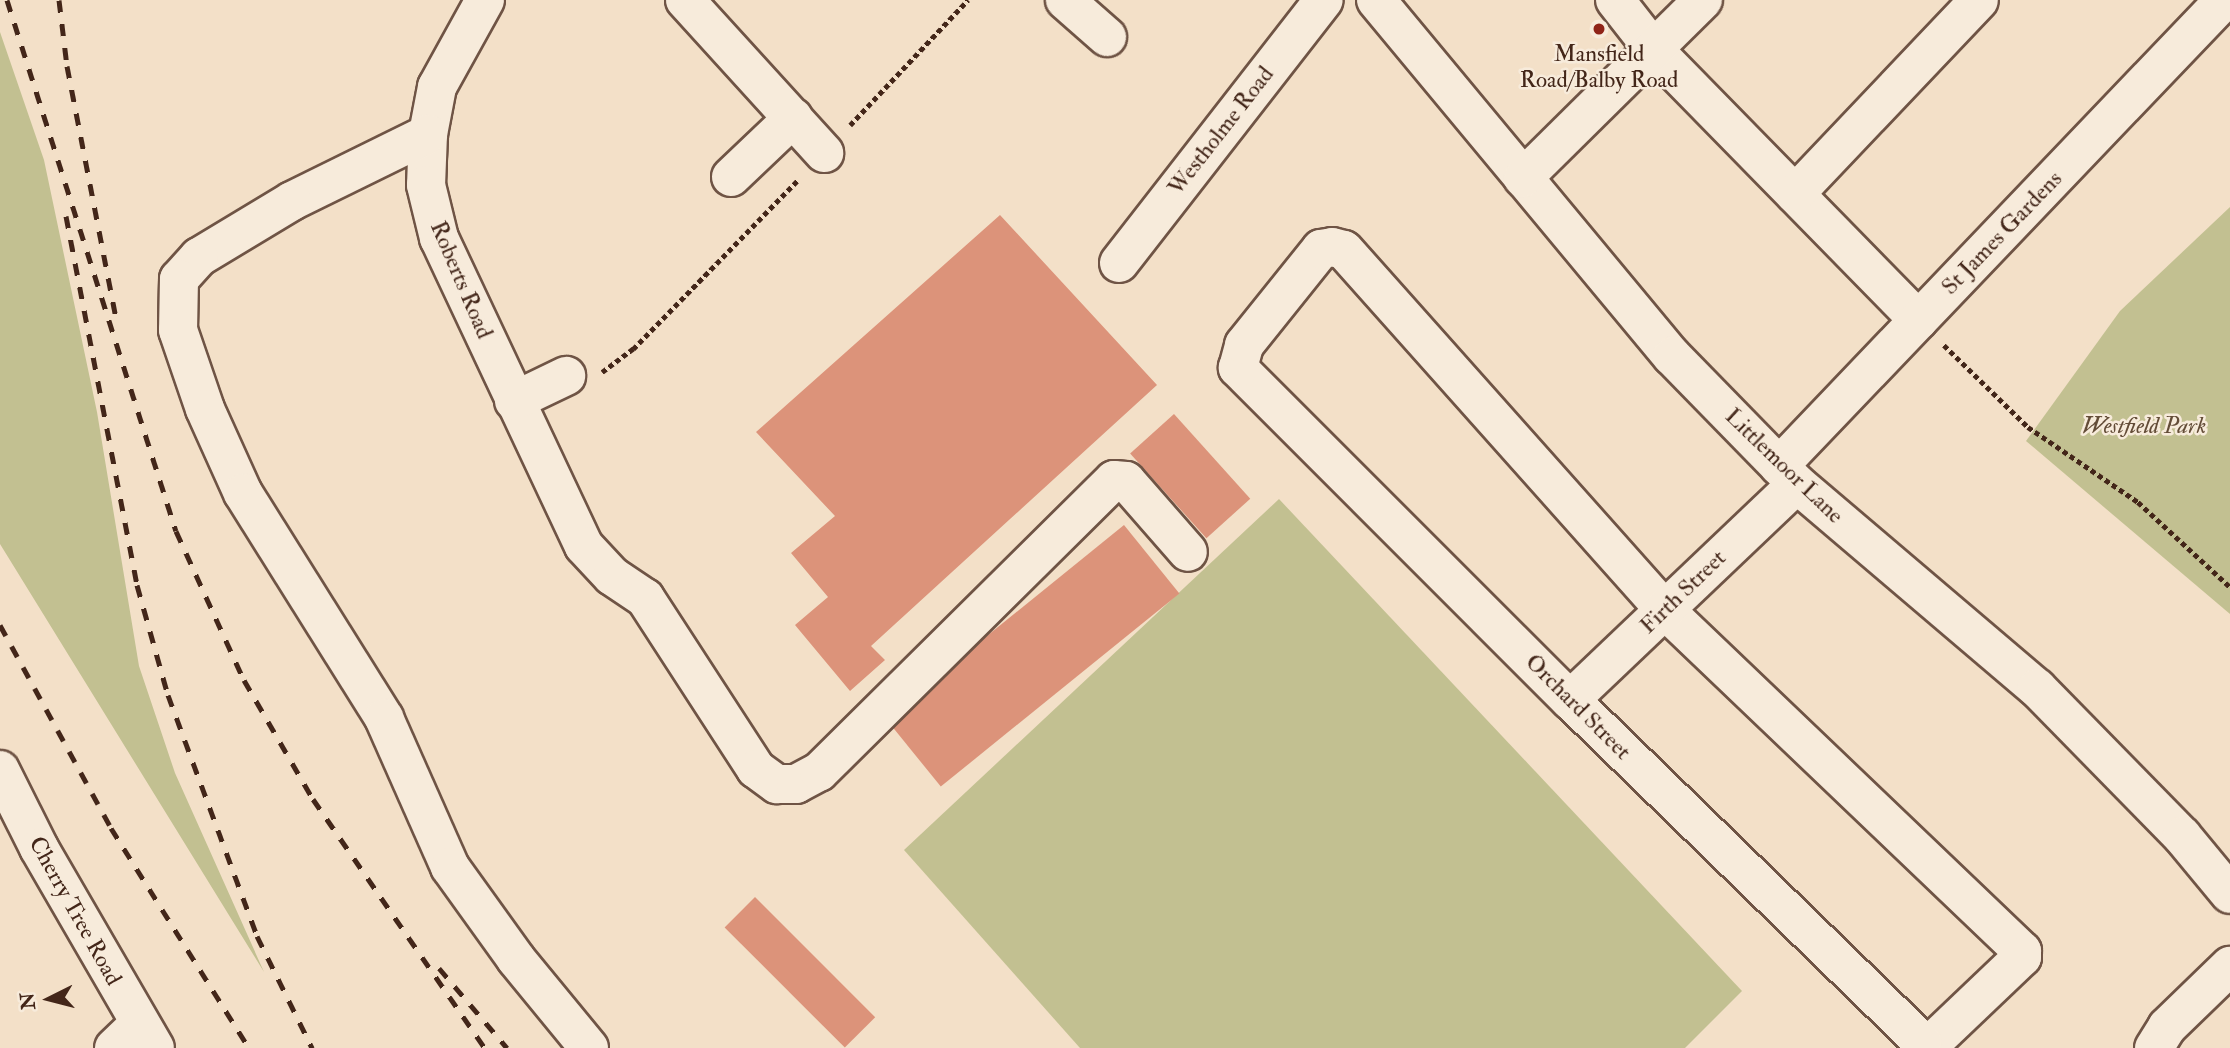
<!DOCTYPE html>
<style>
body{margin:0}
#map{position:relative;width:2230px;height:1048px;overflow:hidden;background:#f3e0c8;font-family:"IM FELL Double Pica",serif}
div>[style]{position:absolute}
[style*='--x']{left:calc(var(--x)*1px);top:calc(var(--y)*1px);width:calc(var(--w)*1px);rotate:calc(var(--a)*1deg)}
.green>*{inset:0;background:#c2c091}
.building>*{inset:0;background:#dc937a;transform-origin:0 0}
.path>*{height:4.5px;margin-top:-2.25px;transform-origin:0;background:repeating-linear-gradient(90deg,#432619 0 5px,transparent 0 8.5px)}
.roads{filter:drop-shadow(2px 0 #6f5445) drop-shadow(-2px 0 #6f5445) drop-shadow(0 2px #6f5445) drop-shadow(0 -2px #6f5445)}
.minor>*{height:38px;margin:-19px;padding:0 19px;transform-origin:19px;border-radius:19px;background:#f7ebdb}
.rail>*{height:5px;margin-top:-2.5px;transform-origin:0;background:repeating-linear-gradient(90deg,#432619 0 12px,transparent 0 24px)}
.dots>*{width:19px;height:19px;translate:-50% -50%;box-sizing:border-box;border:4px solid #f7ebdb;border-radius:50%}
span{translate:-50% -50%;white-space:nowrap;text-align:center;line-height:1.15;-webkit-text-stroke:5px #f7ebdb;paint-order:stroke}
.poi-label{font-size:23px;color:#432619}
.street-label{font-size:23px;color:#432619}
.park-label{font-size:23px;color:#634c37;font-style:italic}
.north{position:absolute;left:14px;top:964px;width:70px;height:70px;-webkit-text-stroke:5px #f7ebdb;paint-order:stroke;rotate:264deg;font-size:19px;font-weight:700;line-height:28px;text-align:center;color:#432619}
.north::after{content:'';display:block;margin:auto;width:24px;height:32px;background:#432619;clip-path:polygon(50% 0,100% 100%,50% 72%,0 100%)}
</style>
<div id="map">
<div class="green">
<div style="clip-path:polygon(0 32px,44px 160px,97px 412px,139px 666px,175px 773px,264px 972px,0 544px)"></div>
<div style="clip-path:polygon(2230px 207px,2230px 614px,2026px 441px,2120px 311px)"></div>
<div style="clip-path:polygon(1279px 499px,1742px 991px,1685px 1048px,1080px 1048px,904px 850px)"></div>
</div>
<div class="building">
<div style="clip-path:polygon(1000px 215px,1157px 385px,871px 646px,885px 660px,850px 691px,795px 625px,828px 597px,791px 553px,835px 516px,756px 432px)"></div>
<div style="left:1174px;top:414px;width:114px;height:59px;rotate:48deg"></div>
<div style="left:1124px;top:525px;width:88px;height:307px;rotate:51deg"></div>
<div style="left:755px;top:897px;width:170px;height:43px;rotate:45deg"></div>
</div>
<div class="path">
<div style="--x:850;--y:125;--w:172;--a:-46.7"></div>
<div style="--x:1944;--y:345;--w:117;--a:44.3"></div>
<div style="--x:2028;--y:427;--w:133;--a:34.3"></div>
<div style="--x:2138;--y:502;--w:125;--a:42.7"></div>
<div style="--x:602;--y:372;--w:39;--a:-37"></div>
<div style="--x:633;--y:349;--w:236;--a:-45.7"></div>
</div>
<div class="roads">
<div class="minor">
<div style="--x:485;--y:0;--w:99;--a:118.9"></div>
<div style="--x:437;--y:87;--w:48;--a:100.8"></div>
<div style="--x:428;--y:134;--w:51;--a:92.2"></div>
<div style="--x:426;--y:185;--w:55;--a:76.2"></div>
<div style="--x:439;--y:238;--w:340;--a:64.8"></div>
<div style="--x:584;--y:546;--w:41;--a:47"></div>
<div style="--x:612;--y:576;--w:40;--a:34"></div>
<div style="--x:645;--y:598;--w:204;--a:57"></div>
<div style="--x:756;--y:769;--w:26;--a:36"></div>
<div style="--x:777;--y:784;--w:19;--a:0"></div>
<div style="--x:796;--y:784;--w:26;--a:-28"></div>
<div style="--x:819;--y:772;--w:415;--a:-44.7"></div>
<div style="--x:1114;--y:480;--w:12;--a:5"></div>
<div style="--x:1126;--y:481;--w:94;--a:48.9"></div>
<div style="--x:685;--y:0;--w:207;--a:47.7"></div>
<div style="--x:1065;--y:0;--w:56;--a:41.4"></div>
<div style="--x:1376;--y:0;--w:463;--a:50.3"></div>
<div style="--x:1672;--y:356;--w:179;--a:45.7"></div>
<div style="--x:1797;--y:484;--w:315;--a:40.4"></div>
<div style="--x:2037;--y:688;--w:207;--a:45.6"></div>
<div style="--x:2182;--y:836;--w:75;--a:50.4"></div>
<div style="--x:1615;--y:0;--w:63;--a:52"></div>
<div style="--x:1654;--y:50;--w:378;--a:45.6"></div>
<div style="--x:428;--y:134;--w:152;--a:153.8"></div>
<div style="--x:292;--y:201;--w:109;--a:148.9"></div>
<div style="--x:199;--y:257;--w:30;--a:132"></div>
<div style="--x:179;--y:279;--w:51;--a:91.1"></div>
<div style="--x:178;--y:330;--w:83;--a:71.1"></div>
<div style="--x:205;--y:409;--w:92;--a:65.7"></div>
<div style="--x:243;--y:493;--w:266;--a:57.9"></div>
<div style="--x:384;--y:718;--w:163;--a:66.1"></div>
<div style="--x:450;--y:867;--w:113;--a:54.3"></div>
<div style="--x:516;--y:959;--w:115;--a:50.6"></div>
<div style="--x:731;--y:177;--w:86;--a:-43.6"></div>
<div style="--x:1523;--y:178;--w:253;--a:-44.7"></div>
<div style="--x:1795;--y:194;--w:267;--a:-46.5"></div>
<div style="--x:1332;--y:247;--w:12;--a:14"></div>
<div style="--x:1344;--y:250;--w:482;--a:48.3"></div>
<div style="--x:1665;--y:610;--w:494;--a:43.7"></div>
<div style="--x:2022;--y:951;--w:6;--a:90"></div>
<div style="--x:2022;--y:957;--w:117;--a:136.4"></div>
<div style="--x:1937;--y:1038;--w:16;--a:165"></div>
<div style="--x:1922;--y:1042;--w:491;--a:-135.8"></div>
<div style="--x:1570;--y:700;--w:470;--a:-135"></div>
<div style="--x:1238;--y:368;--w:24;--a:-75"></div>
<div style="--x:1244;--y:345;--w:123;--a:-51.3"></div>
<div style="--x:1321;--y:249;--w:11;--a:-10"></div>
<div style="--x:1119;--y:263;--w:333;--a:-52.1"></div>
<div style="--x:514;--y:401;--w:58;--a:-25.7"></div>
<div style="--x:1779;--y:466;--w:644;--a:-46.32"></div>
<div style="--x:1570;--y:700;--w:313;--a:-43.6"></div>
<div style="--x:0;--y:770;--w:87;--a:63.4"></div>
<div style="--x:39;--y:848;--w:231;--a:59.9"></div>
<div style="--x:114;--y:1048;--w:33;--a:-44"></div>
<div style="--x:2154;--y:1048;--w:25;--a:-58"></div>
<div style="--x:2167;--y:1027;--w:88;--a:-44.1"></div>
</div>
</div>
<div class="rail">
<div style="--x:7;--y:0;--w:557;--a:72.35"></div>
<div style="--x:176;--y:531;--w:164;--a:65.5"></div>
<div style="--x:244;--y:680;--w:138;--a:59.9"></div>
<div style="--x:313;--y:799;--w:303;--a:55.4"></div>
<div style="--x:59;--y:0;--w:66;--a:83.1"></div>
<div style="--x:67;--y:66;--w:253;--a:79"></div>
<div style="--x:66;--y:216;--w:376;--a:79.1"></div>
<div style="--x:137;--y:585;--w:114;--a:74.3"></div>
<div style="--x:168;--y:695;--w:257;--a:69.7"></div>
<div style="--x:257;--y:936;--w:125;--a:63.8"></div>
<div style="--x:0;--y:625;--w:231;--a:61.3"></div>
<div style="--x:111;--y:828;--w:260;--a:57.9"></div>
<div style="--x:439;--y:968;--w:105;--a:49.6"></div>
</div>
<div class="dots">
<div style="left:1599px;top:29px;background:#8f2418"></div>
</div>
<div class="poi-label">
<span style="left:1599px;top:67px">Mansfield<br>Road/Balby Road</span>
</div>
<div class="street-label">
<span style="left:1221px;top:131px;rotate:-52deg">Westholme Road</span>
<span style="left:2002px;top:233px;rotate:-46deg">St James Gardens</span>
<span style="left:461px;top:280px;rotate:67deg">Roberts Road</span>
<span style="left:1784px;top:466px;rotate:44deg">Littlemoor Lane</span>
<span style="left:1683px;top:592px;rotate:-44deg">Firth Street</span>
<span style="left:1578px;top:707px;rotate:45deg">Orchard Street</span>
<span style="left:75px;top:911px;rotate:61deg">Cherry Tree Road</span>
</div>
<div class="park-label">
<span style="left:2144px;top:426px">Westfield Park</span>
</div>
<div class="north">N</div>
</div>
